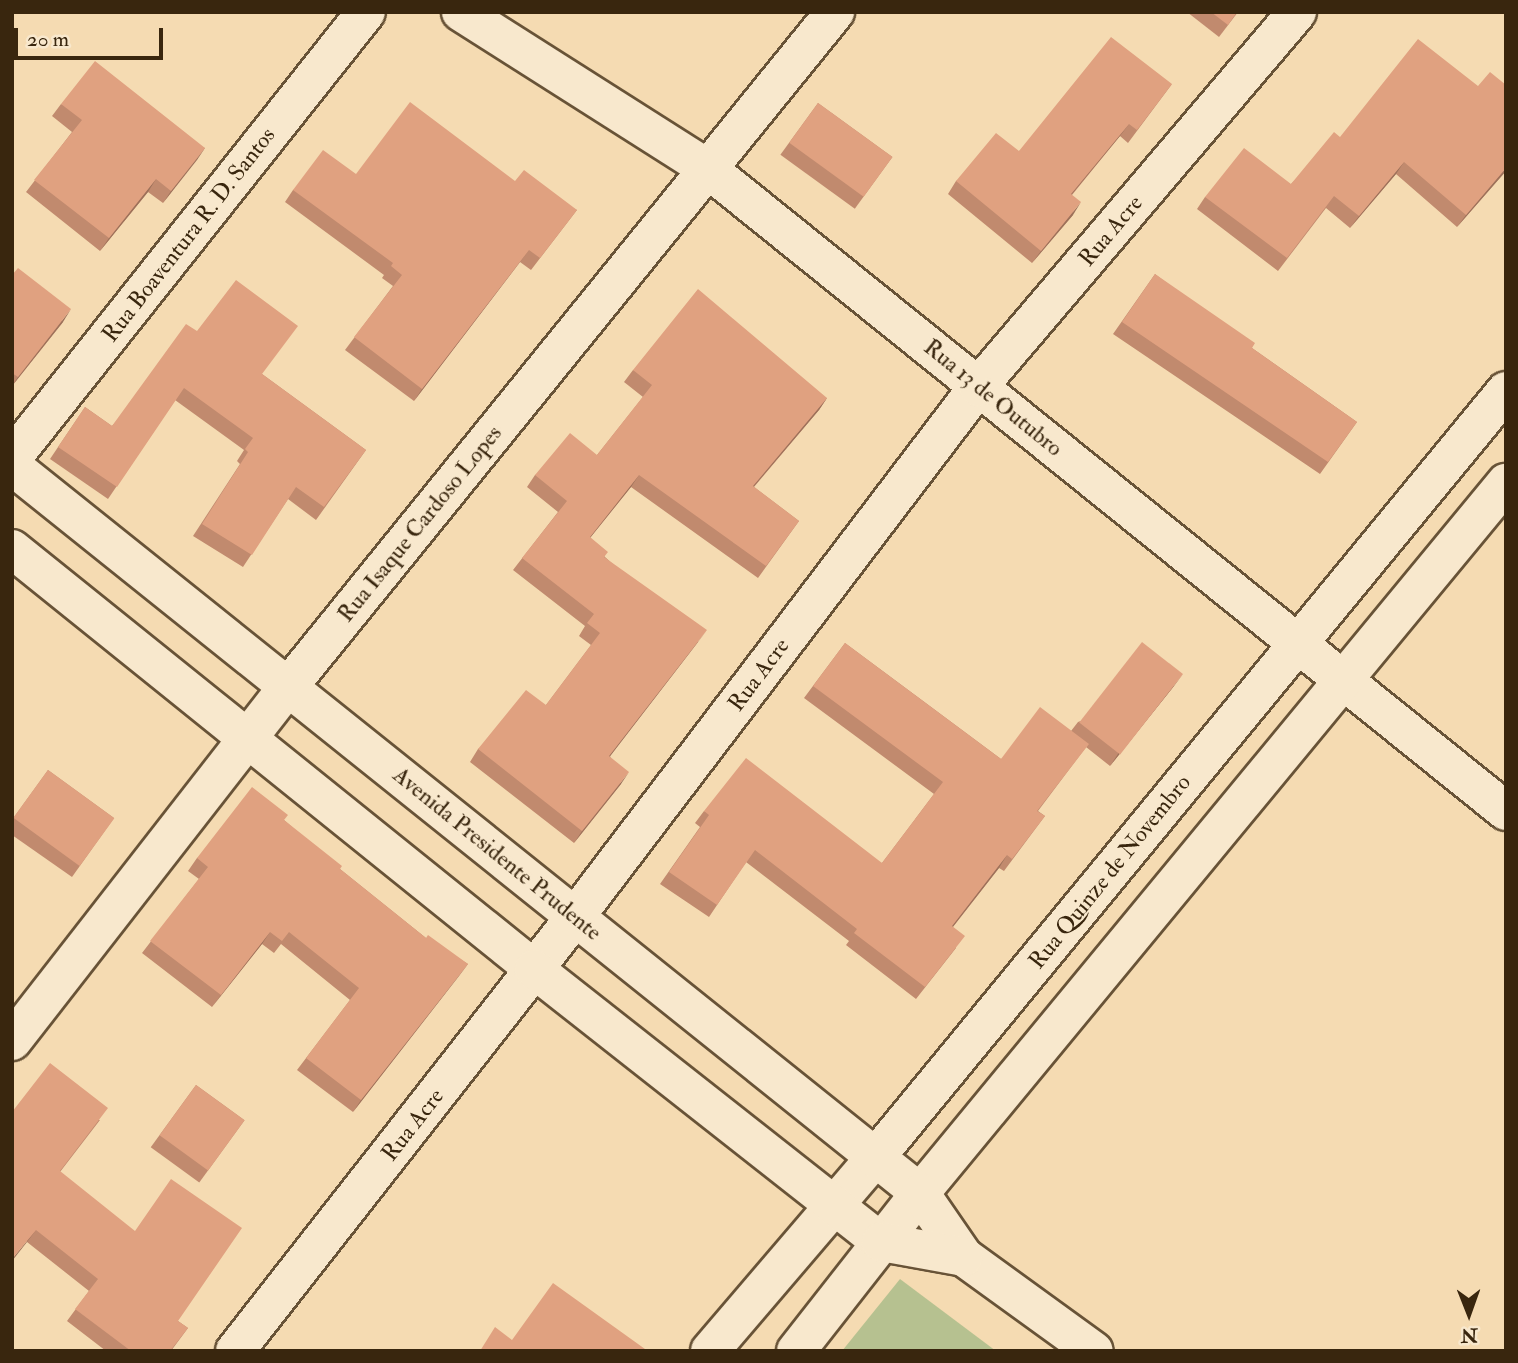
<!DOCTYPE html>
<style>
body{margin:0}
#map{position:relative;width:1518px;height:1363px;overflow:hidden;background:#f5dbb2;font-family:"IM FELL Double Pica",serif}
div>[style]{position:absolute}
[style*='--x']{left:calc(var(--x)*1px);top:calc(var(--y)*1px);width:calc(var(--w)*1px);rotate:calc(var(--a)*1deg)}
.green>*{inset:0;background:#b6c190}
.roads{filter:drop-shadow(2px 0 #685337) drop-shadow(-2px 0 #685337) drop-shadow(0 2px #685337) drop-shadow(0 -2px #685337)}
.minor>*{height:38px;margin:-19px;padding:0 19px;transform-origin:19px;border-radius:19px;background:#f8e8cd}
.tertiary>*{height:38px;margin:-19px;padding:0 19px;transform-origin:19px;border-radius:19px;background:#f8e8cd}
.wall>*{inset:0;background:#c18a6e;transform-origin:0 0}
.shaded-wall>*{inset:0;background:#9d715a}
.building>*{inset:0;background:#e0a180;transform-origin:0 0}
span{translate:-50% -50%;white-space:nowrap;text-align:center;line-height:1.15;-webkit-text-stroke:6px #f8e8cd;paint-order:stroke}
.street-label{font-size:23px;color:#39260e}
.frame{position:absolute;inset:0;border:14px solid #39260e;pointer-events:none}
.north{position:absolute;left:1434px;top:1279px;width:70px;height:70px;-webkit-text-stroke:5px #f8e8cd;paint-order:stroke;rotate:179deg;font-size:19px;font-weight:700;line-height:28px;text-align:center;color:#39260e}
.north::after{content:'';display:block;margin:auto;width:24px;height:32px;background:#39260e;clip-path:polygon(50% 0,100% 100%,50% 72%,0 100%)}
.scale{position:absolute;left:14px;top:28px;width:149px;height:32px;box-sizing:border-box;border:4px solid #39260e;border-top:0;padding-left:9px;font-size:21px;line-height:24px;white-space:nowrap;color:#39260e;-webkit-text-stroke:5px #f8e8cd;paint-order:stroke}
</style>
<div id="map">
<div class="green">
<div style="clip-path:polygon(900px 1279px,996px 1351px,842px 1351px)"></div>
</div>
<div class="roads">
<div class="minor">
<div style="--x:461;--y:12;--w:293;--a:32.4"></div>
<div style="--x:708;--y:169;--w:1024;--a:38.82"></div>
<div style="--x:12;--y:458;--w:569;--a:-51.56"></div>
<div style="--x:12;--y:1041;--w:449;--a:-52.1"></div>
<div style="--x:288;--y:687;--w:869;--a:-50.98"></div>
<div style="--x:235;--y:1351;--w:551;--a:-51.92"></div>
<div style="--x:575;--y:917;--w:666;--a:-52.75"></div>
<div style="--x:978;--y:387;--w:492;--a:-49.6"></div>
<div style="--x:710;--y:1351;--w:254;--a:-49.5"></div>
<div style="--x:875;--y:1158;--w:993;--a:-50.56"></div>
<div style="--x:796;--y:1351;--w:201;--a:-51.9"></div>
<div style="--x:920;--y:1193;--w:921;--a:-50.47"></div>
</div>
<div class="tertiary">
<div style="--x:12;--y:466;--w:1163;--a:38.68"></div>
<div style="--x:920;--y:1193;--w:78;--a:55.5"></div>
<div style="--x:964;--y:1257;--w:160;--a:35.9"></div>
<div style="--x:12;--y:549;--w:670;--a:38.82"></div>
<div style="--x:534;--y:969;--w:442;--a:38.2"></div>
<div style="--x:881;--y:1242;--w:84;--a:10.2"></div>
</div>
</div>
<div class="wall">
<div style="clip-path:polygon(1187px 12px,1238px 12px,1219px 37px)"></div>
<div style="clip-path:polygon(1172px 84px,1128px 143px,1120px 136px,1072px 195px,1073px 215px,1032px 263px,948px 194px,956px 181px,1019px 151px)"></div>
<div style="left:818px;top:103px;width:92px;height:64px;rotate:36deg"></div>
<div style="clip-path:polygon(61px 104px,205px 148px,163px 203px,148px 192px,100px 251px,26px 192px,72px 132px,52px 116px)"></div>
<div style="clip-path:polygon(1340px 137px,1506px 171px,1457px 227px,1396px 174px,1350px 228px,1326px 208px,1278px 271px,1197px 209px,1205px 197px,1291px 184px)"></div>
<div style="clip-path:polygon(356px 174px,515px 181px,577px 210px,531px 270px,520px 262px,414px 401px,345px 350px,393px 286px,382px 278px,384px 275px,285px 202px,293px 190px)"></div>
<div style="clip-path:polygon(1155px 274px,1252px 348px,1357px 422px,1320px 474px,1113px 334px)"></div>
<div style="clip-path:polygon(12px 275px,63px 322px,12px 386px)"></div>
<div style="clip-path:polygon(197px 331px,262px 374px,366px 450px,316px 520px,288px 499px,243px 567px,193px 536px,240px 464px,237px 461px,244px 450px,175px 400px,108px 499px,50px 459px,85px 407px,112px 426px)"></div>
<div style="clip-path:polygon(633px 370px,827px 398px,819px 410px,754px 487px,799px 521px,758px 578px,631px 487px,590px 538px,605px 557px,698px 642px,610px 756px,621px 784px,574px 843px,470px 762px,478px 749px,546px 705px,591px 645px,579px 636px,585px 626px,513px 570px,558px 512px,527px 487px,535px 475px,597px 455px,643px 397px,624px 382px)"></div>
<div style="clip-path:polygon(845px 643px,1001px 759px,1071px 731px,1078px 722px,1174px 686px,1110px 766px,1086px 747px,1038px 811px,1045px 816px,1036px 828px,1004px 871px,999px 868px,953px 927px,956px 948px,916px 999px,846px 945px,849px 941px,746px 862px,709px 917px,660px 884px,700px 827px,695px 823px,704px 811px,882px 863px,934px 794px,804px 698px)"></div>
<div style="clip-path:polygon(48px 770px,114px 818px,72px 877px,12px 835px,12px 820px)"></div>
<div style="clip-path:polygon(284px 820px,340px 869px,426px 938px,468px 964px,353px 1112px,297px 1070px,350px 1000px,281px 944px,274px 953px,262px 944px,212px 1007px,142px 953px,199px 879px,188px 871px,197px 858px)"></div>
<div style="left:196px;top:1085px;width:60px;height:77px;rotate:36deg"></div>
<div style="clip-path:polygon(12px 1112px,100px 1120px,60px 1172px,178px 1321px,188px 1328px,171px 1351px,106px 1351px,67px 1321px,89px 1291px,27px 1242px)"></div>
</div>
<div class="shaded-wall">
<div style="clip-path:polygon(1129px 124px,1120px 136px,1062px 206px,1071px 194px)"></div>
<div style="clip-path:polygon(205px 148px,197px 160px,163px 203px,171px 191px)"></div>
<div style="clip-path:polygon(1404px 162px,1396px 174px,1350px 228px,1359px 216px)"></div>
<div style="clip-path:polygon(1506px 168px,1506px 171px,1457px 227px,1466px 215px)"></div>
<div style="clip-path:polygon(156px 179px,148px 192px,100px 251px,109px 238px)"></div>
<div style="clip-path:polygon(1081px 202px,1073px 215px,1032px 263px,1041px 251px)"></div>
<div style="clip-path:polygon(529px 250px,520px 262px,414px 401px,422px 389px)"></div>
<div style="clip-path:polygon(71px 309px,63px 322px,12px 386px,18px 377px)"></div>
<div style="clip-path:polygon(827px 398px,819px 410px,744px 498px,753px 486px)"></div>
<div style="clip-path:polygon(639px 475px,631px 487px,581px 549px,590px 537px)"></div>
<div style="clip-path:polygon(707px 630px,698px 642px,601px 768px,609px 756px)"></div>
<div style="clip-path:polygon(1183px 674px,1174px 686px,1110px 766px,1118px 754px)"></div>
<div style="clip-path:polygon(629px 772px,621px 784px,574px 843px,582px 831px)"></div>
<div style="clip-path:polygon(1007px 855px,999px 868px,944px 938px,952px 926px)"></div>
<div style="clip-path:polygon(270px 932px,262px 944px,212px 1007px,221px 995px)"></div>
<div style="clip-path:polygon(468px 964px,459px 976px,353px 1112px,361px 1100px)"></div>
<div style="clip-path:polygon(36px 1230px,27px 1242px,12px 1261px,12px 1259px)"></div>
</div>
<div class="building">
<div style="clip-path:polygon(1211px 12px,1237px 12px,1228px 25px)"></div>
<div style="clip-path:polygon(1111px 37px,1172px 84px,1137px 130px,1129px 124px,1071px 194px,1081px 202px,1041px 251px,956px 181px,996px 133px,1019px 151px)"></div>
<div style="clip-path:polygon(1418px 39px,1478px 86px,1490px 72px,1506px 85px,1506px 168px,1466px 215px,1404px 162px,1359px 216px,1334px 196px,1287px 258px,1205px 197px,1244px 148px,1291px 184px,1334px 132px,1340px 137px)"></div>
<div style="clip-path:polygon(95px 61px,205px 148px,171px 191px,156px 179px,109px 238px,34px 180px,82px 120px,61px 104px)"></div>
<div style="clip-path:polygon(410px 102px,515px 181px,524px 170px,577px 210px,540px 258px,529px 250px,422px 389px,354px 337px,402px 275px,391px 266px,393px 263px,293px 190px,323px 150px,356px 174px)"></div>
<div style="left:818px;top:103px;width:92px;height:49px;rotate:36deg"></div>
<div style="clip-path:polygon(18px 268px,71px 309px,18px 377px,12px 373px,12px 275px)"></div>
<div style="clip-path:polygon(1155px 274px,1255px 343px,1252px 348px,1357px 422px,1328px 462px,1122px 322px)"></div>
<div style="clip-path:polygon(236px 280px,298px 326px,262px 374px,366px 450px,324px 507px,296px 487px,252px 555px,202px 524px,248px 452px,245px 449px,253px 438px,184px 388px,117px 487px,58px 447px,85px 407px,112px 426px,186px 324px,197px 331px)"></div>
<div style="clip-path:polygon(698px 289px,827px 398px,753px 486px,799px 521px,766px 566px,639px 475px,590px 537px,608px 552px,604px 557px,707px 630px,609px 756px,629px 772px,582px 831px,478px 749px,526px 690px,546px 705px,600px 633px,587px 623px,594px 614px,522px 558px,567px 501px,535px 475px,570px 433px,597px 455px,652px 385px,633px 370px)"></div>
<div style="left:1142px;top:642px;width:52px;height:102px;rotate:38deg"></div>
<div style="clip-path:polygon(845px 643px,1001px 759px,1040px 707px,1089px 744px,1037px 811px,1045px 816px,1012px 859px,1007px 855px,952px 926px,965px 936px,925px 987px,854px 933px,857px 929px,755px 850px,717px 905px,669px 872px,709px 815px,704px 811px,746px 758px,882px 863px,943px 782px,813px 686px)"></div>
<div style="left:48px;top:770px;width:82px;height:59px;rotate:36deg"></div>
<div style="clip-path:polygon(252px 787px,288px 815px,284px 820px,342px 866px,340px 869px,426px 938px,428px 935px,468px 964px,361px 1100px,306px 1058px,359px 988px,289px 932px,282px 941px,270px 932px,221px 995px,150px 941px,208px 867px,197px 858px)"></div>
<div style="clip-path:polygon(50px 1063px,108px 1108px,60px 1171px,135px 1231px,171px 1179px,242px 1228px,178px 1321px,188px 1328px,170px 1351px,131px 1351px,75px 1309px,98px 1279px,36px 1230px,12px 1259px,12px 1112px)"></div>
<div style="left:196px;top:1085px;width:60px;height:62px;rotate:36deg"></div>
<div style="clip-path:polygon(553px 1283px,645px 1349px,643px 1351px,480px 1351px,495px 1327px,512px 1340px)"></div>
</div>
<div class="street-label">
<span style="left:1111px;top:231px;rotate:-50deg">Rua Acre</span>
<span style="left:189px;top:235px;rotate:-52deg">Rua Boaventura R. D. Santos</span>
<span style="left:993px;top:398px;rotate:39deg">Rua 13 de Outubro</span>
<span style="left:420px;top:524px;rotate:-51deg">Rua Isaque Cardoso Lopes</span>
<span style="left:759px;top:675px;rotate:-53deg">Rua Acre</span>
<span style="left:497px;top:854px;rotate:39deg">Avenida Presidente Prudente</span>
<span style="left:1110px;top:872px;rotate:-51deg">Rua Quinze de Novembro</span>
<span style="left:413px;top:1125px;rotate:-52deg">Rua Acre</span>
</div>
<div class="frame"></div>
<div class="north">N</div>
<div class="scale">20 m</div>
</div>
